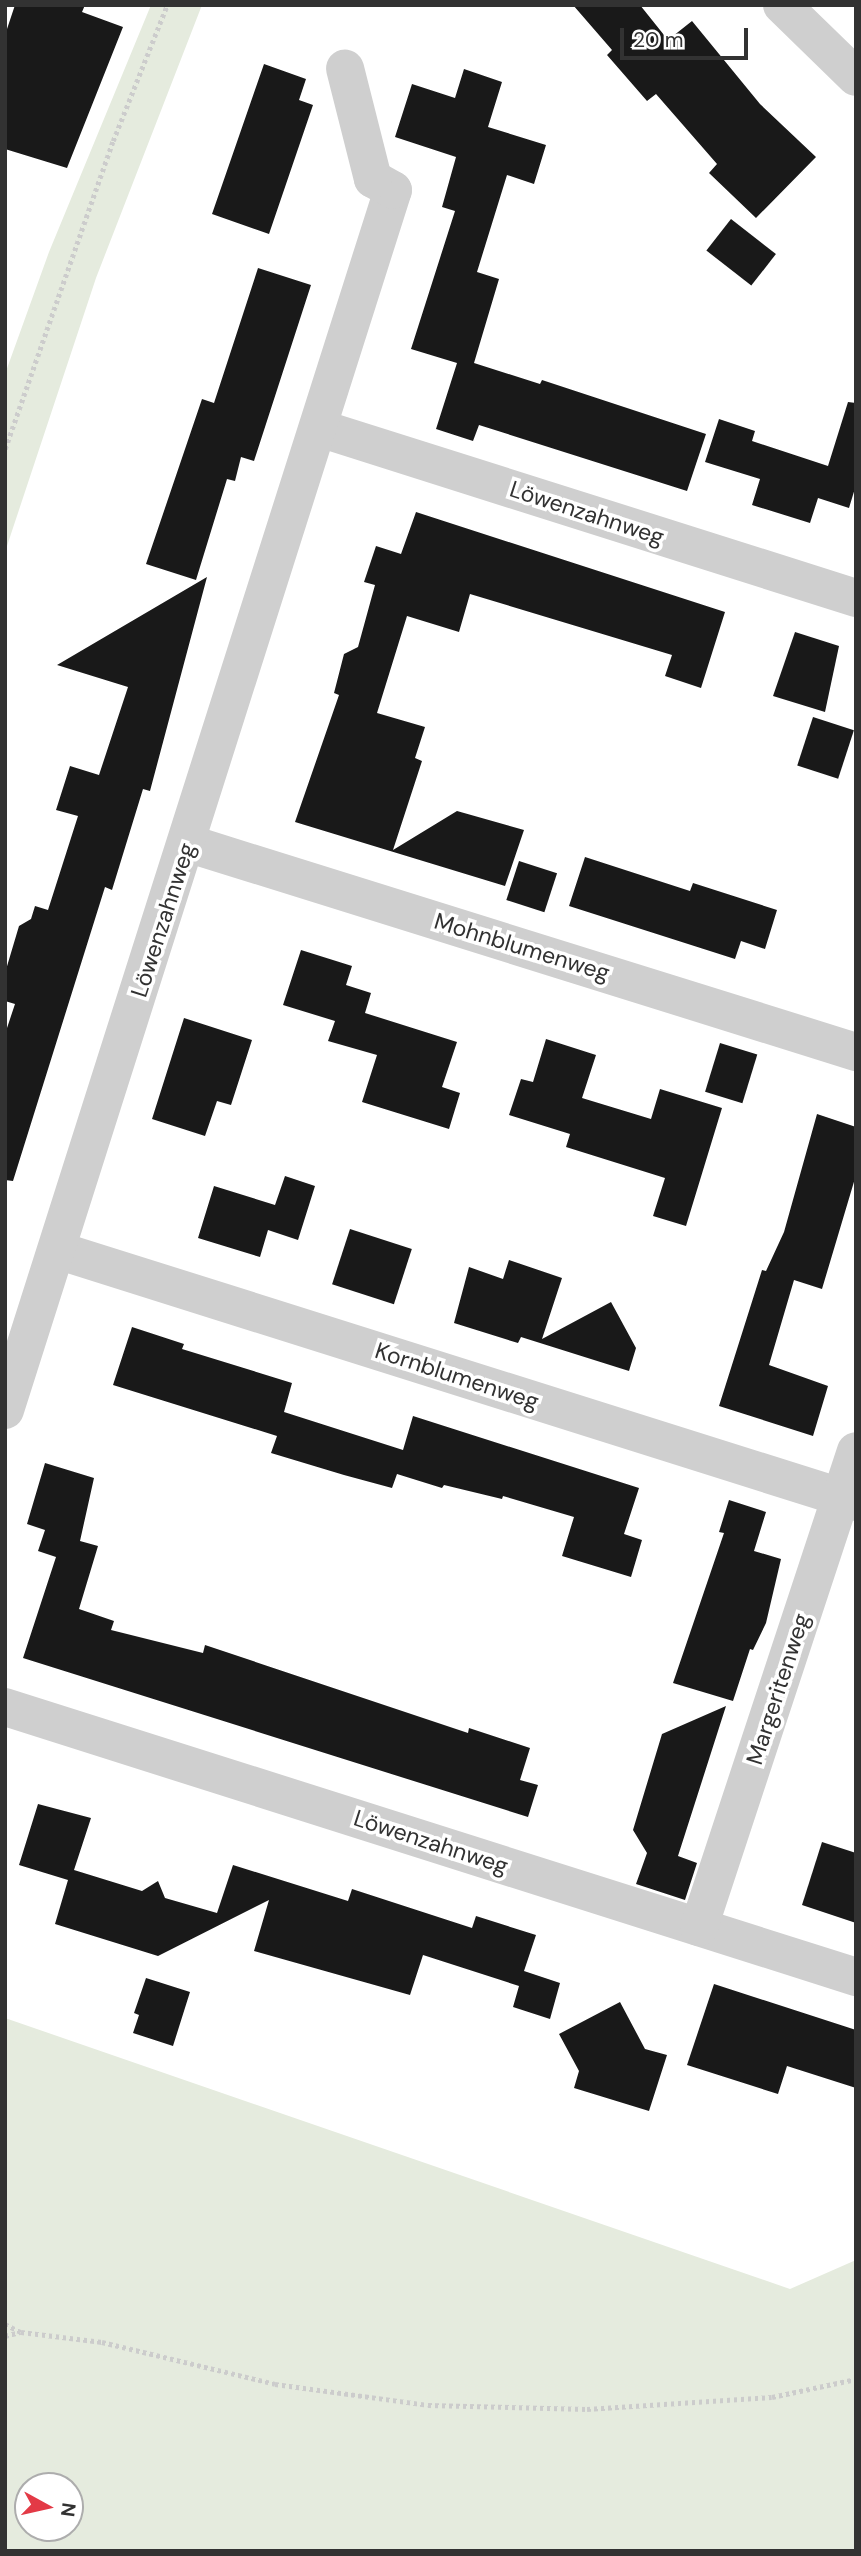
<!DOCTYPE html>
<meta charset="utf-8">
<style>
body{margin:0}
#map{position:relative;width:861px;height:2556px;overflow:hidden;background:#fff;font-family:"DM Sans",sans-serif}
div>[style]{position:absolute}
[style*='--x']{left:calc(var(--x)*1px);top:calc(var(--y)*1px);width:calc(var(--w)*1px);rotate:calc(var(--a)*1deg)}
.green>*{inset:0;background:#e5ebde}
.building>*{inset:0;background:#191919;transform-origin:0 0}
.path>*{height:4.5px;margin-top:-2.25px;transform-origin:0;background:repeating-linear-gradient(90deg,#ccc 0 3.5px,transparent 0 7px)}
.minor>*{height:38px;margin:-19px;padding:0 19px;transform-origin:19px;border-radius:19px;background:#cfcfcf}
span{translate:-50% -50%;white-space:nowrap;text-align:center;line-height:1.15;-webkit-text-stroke:7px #fff;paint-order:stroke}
.street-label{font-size:23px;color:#323232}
.frame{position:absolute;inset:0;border:7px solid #323232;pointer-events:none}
.north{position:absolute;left:14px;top:2472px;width:70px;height:70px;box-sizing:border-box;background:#fff;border:2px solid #adadad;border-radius:50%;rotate:98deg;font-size:19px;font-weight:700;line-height:28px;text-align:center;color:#323232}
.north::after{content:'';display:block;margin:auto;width:24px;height:32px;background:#e33a46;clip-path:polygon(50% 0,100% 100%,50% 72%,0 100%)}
.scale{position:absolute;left:620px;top:28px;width:128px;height:32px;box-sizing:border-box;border:4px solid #323232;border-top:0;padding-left:9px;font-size:21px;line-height:24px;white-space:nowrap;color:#323232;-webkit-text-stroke:5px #fff;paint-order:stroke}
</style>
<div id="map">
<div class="green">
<div style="clip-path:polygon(151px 5px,202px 5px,96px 278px,5px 552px,5px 374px,49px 252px)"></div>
<div style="clip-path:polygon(evenodd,5px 2018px,790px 2289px,856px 2260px,856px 2551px,5px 2551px,5px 2018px,28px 2486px,70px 2486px,70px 2528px,28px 2528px,28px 2486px)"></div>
</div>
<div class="building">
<div style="clip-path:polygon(15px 5px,85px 5px,82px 12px,123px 27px,67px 168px,5px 149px,5px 35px)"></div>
<div style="clip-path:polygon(573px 5px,640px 5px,668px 40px,692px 21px,760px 104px,816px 157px,756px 218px,709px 173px,717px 164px,656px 94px,647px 101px,607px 55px,612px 50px)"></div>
<div style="clip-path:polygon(264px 64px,306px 79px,299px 100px,313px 105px,269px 234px,212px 214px)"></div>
<div style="clip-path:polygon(464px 69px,502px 82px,488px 127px,546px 145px,534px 184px,507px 175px,477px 272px,499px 279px,474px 363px,540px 384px,542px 380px,706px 434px,687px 491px,479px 425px,473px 441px,436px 429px,457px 363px,411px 349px,455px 211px,442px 207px,456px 157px,395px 137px,412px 84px,455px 98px)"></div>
<div style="left:731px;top:219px;width:57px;height:40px;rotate:38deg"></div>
<div style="clip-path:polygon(258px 268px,311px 285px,254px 461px,241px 457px,235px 481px,227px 479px,196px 580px,146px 564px,202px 399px,214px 403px)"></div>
<div style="clip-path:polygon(848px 402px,856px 403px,856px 485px,849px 508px,818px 498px,810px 523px,752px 505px,760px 479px,705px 462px,719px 419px,755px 431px,752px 441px,828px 466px)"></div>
<div style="clip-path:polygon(416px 512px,725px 612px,701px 688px,665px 676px,672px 655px,470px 594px,459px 632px,407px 616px,377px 713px,425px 727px,415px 758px,422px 761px,393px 850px,457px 811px,524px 830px,505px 886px,295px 822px,339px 695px,334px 693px,344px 654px,358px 647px,375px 585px,364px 582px,376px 546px,401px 554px)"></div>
<div style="clip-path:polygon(207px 577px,150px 791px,143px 789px,112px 890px,105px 887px,13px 1181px,5px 1180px,5px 1034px,15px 1004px,5px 1001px,5px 973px,19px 926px,31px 919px,35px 906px,48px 910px,78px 816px,56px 810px,70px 766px,99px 775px,128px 687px,57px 665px)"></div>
<div style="clip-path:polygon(795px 632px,839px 646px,825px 712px,773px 696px)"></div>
<div style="left:813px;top:717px;width:43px;height:51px;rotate:18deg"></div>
<div style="clip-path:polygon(585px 857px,690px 891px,693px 883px,777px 910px,765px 949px,741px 941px,735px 959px,569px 906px)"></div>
<div style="left:519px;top:861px;width:40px;height:41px;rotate:18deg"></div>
<div style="clip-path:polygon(301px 950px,352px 966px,346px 985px,371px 993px,365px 1013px,457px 1042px,442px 1087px,460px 1093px,449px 1129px,362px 1102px,377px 1055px,328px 1041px,335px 1021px,283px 1005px)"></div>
<div style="clip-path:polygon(184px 1018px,252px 1040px,231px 1105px,217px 1101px,205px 1136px,152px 1119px)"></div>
<div style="clip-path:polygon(546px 1039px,596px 1055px,582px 1098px,651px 1119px,660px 1089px,722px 1108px,686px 1226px,653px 1216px,665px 1178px,566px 1147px,570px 1134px,509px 1115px,521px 1079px,533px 1082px)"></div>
<div style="left:720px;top:1043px;width:39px;height:51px;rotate:17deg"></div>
<div style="clip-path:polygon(817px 1114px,856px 1127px,856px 1175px,822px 1289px,794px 1280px,769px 1365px,828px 1386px,813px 1436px,719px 1406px,762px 1270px,766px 1271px,784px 1232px)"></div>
<div style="clip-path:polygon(285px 1176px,315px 1186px,298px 1240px,268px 1230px,260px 1257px,198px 1238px,214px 1186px,275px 1205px)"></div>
<div style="left:350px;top:1229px;width:65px;height:58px;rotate:18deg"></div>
<div style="clip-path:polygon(509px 1260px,562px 1278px,542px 1339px,611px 1302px,636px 1348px,629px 1371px,521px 1337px,518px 1343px,454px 1323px,469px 1267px,503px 1279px)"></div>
<div style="clip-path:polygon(132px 1327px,184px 1344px,182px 1349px,292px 1383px,284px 1412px,403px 1450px,413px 1416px,639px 1488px,624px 1534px,642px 1540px,631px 1577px,562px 1556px,574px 1517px,503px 1496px,502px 1499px,444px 1485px,442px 1488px,397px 1474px,392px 1488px,344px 1475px,271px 1453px,277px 1436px,113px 1385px)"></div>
<div style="clip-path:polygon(45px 1463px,94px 1478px,80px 1541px,98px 1546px,79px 1609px,114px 1621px,111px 1630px,203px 1653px,205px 1645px,468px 1733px,469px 1728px,530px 1748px,520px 1780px,538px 1785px,528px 1817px,23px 1658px,56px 1557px,38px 1551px,45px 1530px,27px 1524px)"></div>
<div style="clip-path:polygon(729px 1500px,766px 1512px,754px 1551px,781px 1559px,766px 1623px,753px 1650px,750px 1649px,733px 1701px,673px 1683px,724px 1533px,719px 1532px)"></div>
<div style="clip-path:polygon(726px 1706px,678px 1856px,697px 1863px,685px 1900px,636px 1884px,647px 1853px,633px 1830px,662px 1734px)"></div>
<div style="clip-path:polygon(38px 1804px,91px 1818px,74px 1870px,142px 1891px,158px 1881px,165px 1898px,217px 1913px,233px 1865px,348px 1901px,352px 1889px,472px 1928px,476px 1916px,536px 1935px,524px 1971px,560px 1983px,550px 2019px,513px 2007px,519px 1986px,423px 1955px,410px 1995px,254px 1951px,269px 1900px,158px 1956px,55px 1924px,68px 1880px,19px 1865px)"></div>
<div style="clip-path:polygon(822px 1842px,856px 1853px,856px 1923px,802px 1905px)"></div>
<div style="clip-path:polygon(146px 1978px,190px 1992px,173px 2046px,133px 2033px,139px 2015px,134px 2013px)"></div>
<div style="clip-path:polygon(714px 1984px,856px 2030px,856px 2088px,787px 2066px,778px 2094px,687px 2065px)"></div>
<div style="clip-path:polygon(620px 2002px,645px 2049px,667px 2055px,649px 2111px,574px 2088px,579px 2071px,559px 2034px)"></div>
</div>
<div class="path">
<div style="--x:5;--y:449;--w:326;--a:-70.7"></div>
<div style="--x:113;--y:141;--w:146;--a:-68.3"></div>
<div style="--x:5;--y:2324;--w:18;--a:27"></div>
<div style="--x:21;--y:2332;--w:82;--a:7"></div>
<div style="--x:102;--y:2342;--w:178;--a:13.6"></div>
<div style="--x:275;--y:2384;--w:154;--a:7.8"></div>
<div style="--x:428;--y:2405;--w:159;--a:1.4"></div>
<div style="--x:587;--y:2409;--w:185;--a:-3.7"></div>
<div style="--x:772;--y:2397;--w:86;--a:-12.1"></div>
<div style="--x:5;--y:2336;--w:16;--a:-15"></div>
</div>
<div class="minor">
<div style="--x:782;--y:5;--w:103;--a:44.2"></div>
<div style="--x:319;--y:428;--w:563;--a:17.57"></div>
<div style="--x:187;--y:843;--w:701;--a:17.35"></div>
<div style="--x:57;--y:1250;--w:838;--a:17.5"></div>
<div style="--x:5;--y:1410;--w:1280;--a:-72.36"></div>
<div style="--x:393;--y:190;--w:23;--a:-151"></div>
<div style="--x:373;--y:179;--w:114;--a:-104.2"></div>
<div style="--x:5;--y:1707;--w:893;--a:17.6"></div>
<div style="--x:699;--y:1927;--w:501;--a:-71.75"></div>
</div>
<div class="street-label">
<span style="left:587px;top:513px;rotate:18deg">Löwenzahnweg</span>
<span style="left:163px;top:920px;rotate:-72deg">Löwenzahnweg</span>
<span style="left:522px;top:947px;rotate:17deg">Mohnblumenweg</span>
<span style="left:457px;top:1376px;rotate:18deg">Kornblumenweg</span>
<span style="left:778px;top:1689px;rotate:-72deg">Margeritenweg</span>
<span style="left:431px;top:1842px;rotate:18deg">Löwenzahnweg</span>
</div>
<div class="frame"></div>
<div class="north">N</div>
<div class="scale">20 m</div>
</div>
